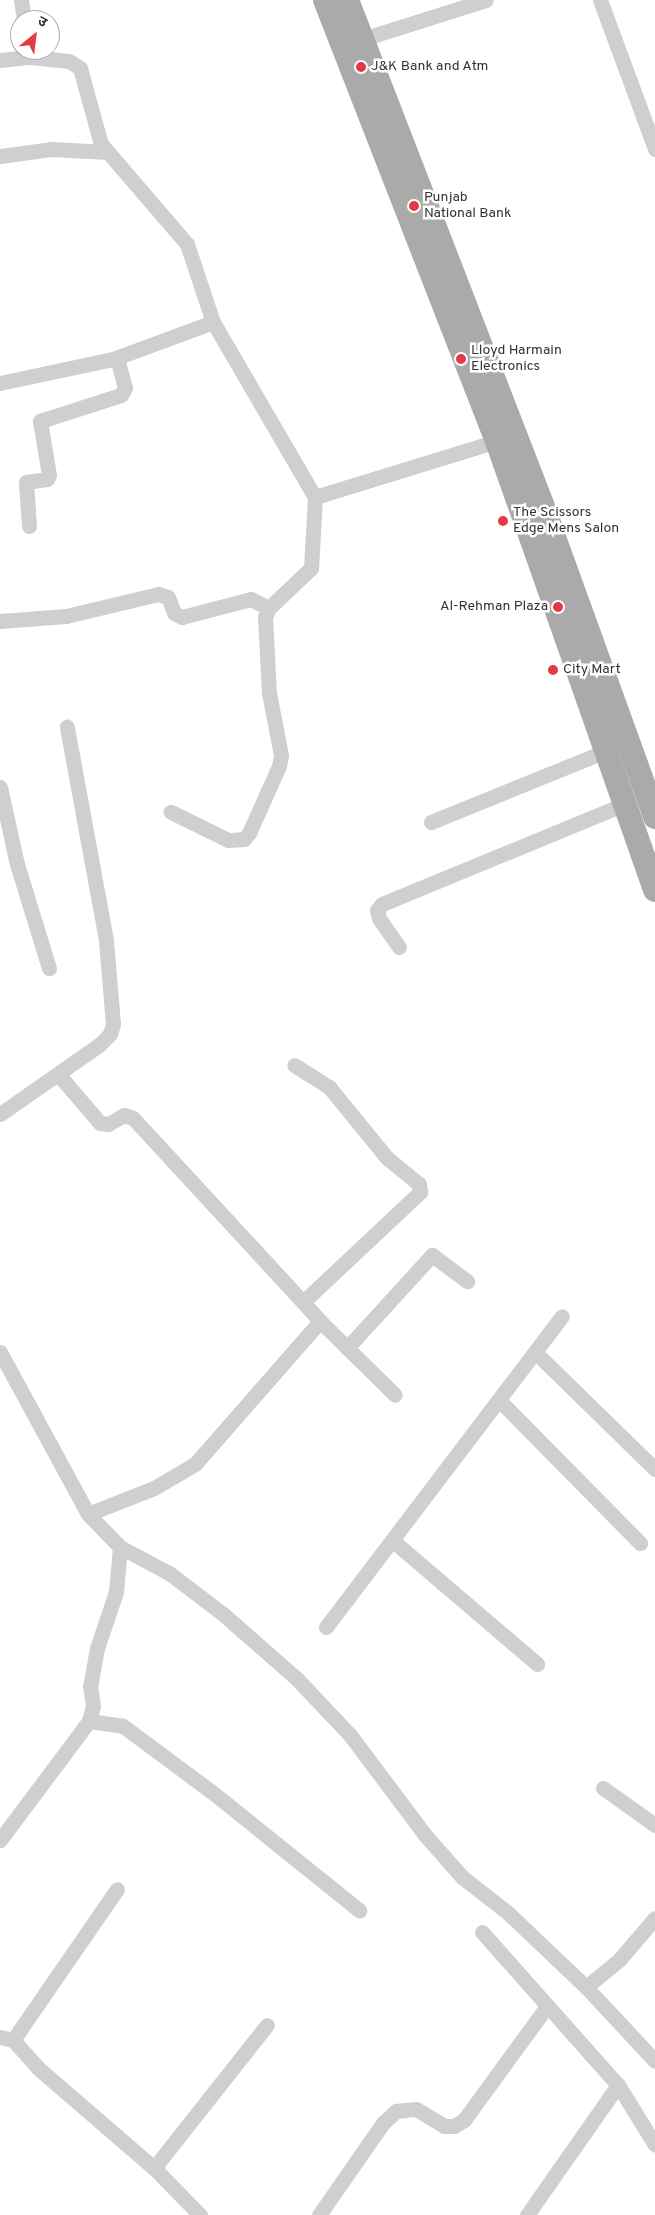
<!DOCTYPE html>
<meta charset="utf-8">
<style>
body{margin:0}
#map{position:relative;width:655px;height:2215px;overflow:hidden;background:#fff;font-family:Overpass,"Noto Sans Devanagari",sans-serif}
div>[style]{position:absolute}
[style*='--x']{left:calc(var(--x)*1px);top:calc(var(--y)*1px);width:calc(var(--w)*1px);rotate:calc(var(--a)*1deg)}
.minor>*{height:15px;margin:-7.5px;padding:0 7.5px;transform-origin:7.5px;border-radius:7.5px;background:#cfcfcf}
.primary>*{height:24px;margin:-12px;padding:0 12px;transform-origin:12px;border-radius:12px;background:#aaa}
.dots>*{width:14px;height:14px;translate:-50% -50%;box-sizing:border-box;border:2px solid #fff;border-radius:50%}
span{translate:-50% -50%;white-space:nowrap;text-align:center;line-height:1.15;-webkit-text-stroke:5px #fff;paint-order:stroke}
.poi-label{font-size:14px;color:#323232}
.left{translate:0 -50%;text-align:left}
.right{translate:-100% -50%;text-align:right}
.north{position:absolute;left:10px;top:10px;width:50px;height:50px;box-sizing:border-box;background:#fff;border:1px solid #adadad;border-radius:50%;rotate:29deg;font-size:14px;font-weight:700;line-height:20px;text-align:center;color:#323232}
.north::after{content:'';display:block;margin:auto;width:18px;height:22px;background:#e33a44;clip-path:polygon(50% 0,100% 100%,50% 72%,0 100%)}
</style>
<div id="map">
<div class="minor">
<div style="--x:21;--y:0;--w:20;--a:81"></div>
<div style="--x:600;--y:0;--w:159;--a:69.7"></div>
<div style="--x:353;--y:42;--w:139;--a:-17.5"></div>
<div style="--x:0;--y:60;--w:30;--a:-6"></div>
<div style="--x:30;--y:57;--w:39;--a:6"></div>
<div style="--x:69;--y:61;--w:13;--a:32"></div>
<div style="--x:80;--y:68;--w:79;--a:74.6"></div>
<div style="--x:101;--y:144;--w:132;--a:49.3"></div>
<div style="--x:187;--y:244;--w:82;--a:71.6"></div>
<div style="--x:213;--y:322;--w:203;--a:59.8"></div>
<div style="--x:315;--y:497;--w:71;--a:93.2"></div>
<div style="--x:311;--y:568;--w:58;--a:136.4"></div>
<div style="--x:269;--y:608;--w:10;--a:114"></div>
<div style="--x:265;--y:617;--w:76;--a:87"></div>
<div style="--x:269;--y:693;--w:63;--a:79"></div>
<div style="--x:281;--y:755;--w:11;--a:100"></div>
<div style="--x:279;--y:766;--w:73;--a:114.1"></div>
<div style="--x:249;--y:833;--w:8;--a:130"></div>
<div style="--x:244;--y:839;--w:16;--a:176"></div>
<div style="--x:228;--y:840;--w:64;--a:-153.8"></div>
<div style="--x:0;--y:156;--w:51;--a:-7.8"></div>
<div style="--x:51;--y:149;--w:57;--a:3"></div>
<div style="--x:0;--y:383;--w:116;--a:-12"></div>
<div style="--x:113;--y:359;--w:107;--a:-20.3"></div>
<div style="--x:315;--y:497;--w:190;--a:-17.1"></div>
<div style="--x:29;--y:526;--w:44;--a:-93.9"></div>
<div style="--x:26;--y:482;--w:21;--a:-8"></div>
<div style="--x:47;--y:479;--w:4;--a:-63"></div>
<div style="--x:49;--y:475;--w:55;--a:-99.5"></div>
<div style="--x:40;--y:421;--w:85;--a:-17.8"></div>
<div style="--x:121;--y:395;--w:8;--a:-60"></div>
<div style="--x:125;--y:388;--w:31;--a:-105"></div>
<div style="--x:0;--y:621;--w:66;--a:-4.3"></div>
<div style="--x:66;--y:616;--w:95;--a:-13.4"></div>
<div style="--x:158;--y:594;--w:10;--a:17"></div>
<div style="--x:168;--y:597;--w:17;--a:69"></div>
<div style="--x:174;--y:613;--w:9;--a:27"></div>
<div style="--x:182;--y:617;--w:71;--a:-14.6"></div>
<div style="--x:251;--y:599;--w:20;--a:27"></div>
<div style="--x:0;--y:787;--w:79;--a:77.6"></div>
<div style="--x:17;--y:864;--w:109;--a:72.9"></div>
<div style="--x:431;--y:822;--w:189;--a:-22.1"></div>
<div style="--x:399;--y:947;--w:35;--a:-125"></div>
<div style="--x:379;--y:918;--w:8;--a:-104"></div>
<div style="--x:377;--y:910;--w:8;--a:-50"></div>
<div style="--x:382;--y:904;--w:263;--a:-22.4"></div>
<div style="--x:58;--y:1074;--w:65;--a:49.4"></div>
<div style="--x:100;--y:1123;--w:8;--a:7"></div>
<div style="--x:108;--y:1124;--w:18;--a:-29"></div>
<div style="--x:124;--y:1115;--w:9;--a:18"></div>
<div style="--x:133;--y:1118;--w:251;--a:47.3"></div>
<div style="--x:0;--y:1114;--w:121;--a:-34.9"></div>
<div style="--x:99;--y:1045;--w:16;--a:-45"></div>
<div style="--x:110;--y:1034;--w:10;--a:-73"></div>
<div style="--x:113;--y:1024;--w:84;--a:-94.8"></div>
<div style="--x:106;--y:940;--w:217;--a:-100.4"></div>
<div style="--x:320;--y:1321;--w:105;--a:44.6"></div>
<div style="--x:347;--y:1348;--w:126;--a:-47.6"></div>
<div style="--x:432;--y:1255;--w:44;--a:36.6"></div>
<div style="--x:0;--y:1352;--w:184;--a:61.5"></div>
<div style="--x:88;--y:1514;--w:46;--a:45.9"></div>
<div style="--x:120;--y:1547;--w:45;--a:95.1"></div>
<div style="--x:116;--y:1592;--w:59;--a:108.7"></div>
<div style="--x:97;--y:1648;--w:39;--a:100"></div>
<div style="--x:90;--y:1686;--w:20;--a:81"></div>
<div style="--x:93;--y:1706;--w:16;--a:105"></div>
<div style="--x:89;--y:1721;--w:149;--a:126.8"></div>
<div style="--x:535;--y:1352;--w:168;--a:44.3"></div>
<div style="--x:499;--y:1400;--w:201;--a:45.4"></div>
<div style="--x:88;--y:1514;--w:71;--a:-21.5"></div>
<div style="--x:154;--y:1488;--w:48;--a:-30.3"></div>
<div style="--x:195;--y:1464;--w:190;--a:-48.8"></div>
<div style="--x:320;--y:1321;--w:25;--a:-132"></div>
<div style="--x:303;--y:1302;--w:161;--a:-43.2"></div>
<div style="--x:420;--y:1192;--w:8;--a:-97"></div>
<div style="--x:419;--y:1184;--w:41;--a:-140.9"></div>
<div style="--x:387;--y:1158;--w:92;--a:-129.2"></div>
<div style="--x:329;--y:1087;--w:41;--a:-147.8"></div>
<div style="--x:392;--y:1540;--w:191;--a:40.5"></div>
<div style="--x:120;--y:1547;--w:55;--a:28"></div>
<div style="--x:169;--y:1573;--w:68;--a:37.2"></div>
<div style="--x:223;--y:1614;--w:98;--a:41.3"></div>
<div style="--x:297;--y:1679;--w:77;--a:46.6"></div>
<div style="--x:350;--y:1735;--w:125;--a:53.1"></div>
<div style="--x:425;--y:1835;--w:56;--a:48.6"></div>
<div style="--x:462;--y:1877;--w:58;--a:38"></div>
<div style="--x:508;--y:1913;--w:108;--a:43.5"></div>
<div style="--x:586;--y:1987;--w:101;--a:47"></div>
<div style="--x:326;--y:1627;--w:390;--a:-52.8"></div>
<div style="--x:89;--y:1721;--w:34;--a:8"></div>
<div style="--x:123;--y:1726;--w:111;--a:36.6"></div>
<div style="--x:212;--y:1792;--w:189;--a:38.8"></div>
<div style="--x:603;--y:1788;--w:64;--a:35.4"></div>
<div style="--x:482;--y:1932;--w:205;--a:48.4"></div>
<div style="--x:618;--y:2085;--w:70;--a:58.3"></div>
<div style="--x:586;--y:1987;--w:43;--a:-39.3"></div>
<div style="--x:619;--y:1960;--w:55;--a:-49.4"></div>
<div style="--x:0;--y:2037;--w:13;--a:13"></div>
<div style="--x:13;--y:2040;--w:38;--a:48"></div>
<div style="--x:38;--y:2068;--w:153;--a:40.8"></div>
<div style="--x:154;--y:2168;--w:66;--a:45.6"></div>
<div style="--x:13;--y:2040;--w:183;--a:-55.4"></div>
<div style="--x:154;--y:2168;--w:182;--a:-51.7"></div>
<div style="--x:319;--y:2215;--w:112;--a:-55.2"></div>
<div style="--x:383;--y:2123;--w:18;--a:-43"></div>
<div style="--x:396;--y:2111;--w:20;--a:-6"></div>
<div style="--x:416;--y:2109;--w:33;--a:31"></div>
<div style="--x:444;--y:2126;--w:10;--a:0"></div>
<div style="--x:454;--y:2126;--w:12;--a:-31"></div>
<div style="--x:464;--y:2120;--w:141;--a:-53.9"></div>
<div style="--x:527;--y:2215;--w:159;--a:-55"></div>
</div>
<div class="primary">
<div style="--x:325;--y:0;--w:473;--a:68.7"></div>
<div style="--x:497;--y:441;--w:476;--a:70.6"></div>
<div style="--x:347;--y:0;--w:540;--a:68.85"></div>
<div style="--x:542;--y:504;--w:333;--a:70.1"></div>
</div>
<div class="dots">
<div style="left:361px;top:67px;background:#e33a44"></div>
<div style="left:414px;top:206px;background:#e33a44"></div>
<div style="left:461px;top:359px;background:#e33a44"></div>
<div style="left:503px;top:521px;background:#e33a44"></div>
<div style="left:558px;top:607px;background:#e33a44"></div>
<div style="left:553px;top:670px;background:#e33a44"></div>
</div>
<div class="poi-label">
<span class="left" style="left:371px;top:67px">J&amp;K Bank and Atm</span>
<span class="left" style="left:424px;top:206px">Punjab<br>National Bank</span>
<span class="left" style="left:471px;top:359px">Lloyd Harmain<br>Electronics</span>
<span class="left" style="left:513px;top:521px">The Scissors<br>Edge Mens Salon</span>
<span class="right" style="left:548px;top:607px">Al-Rehman Plaza</span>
<span class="left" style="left:563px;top:670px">City Mart</span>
</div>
<div class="north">उ</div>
</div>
